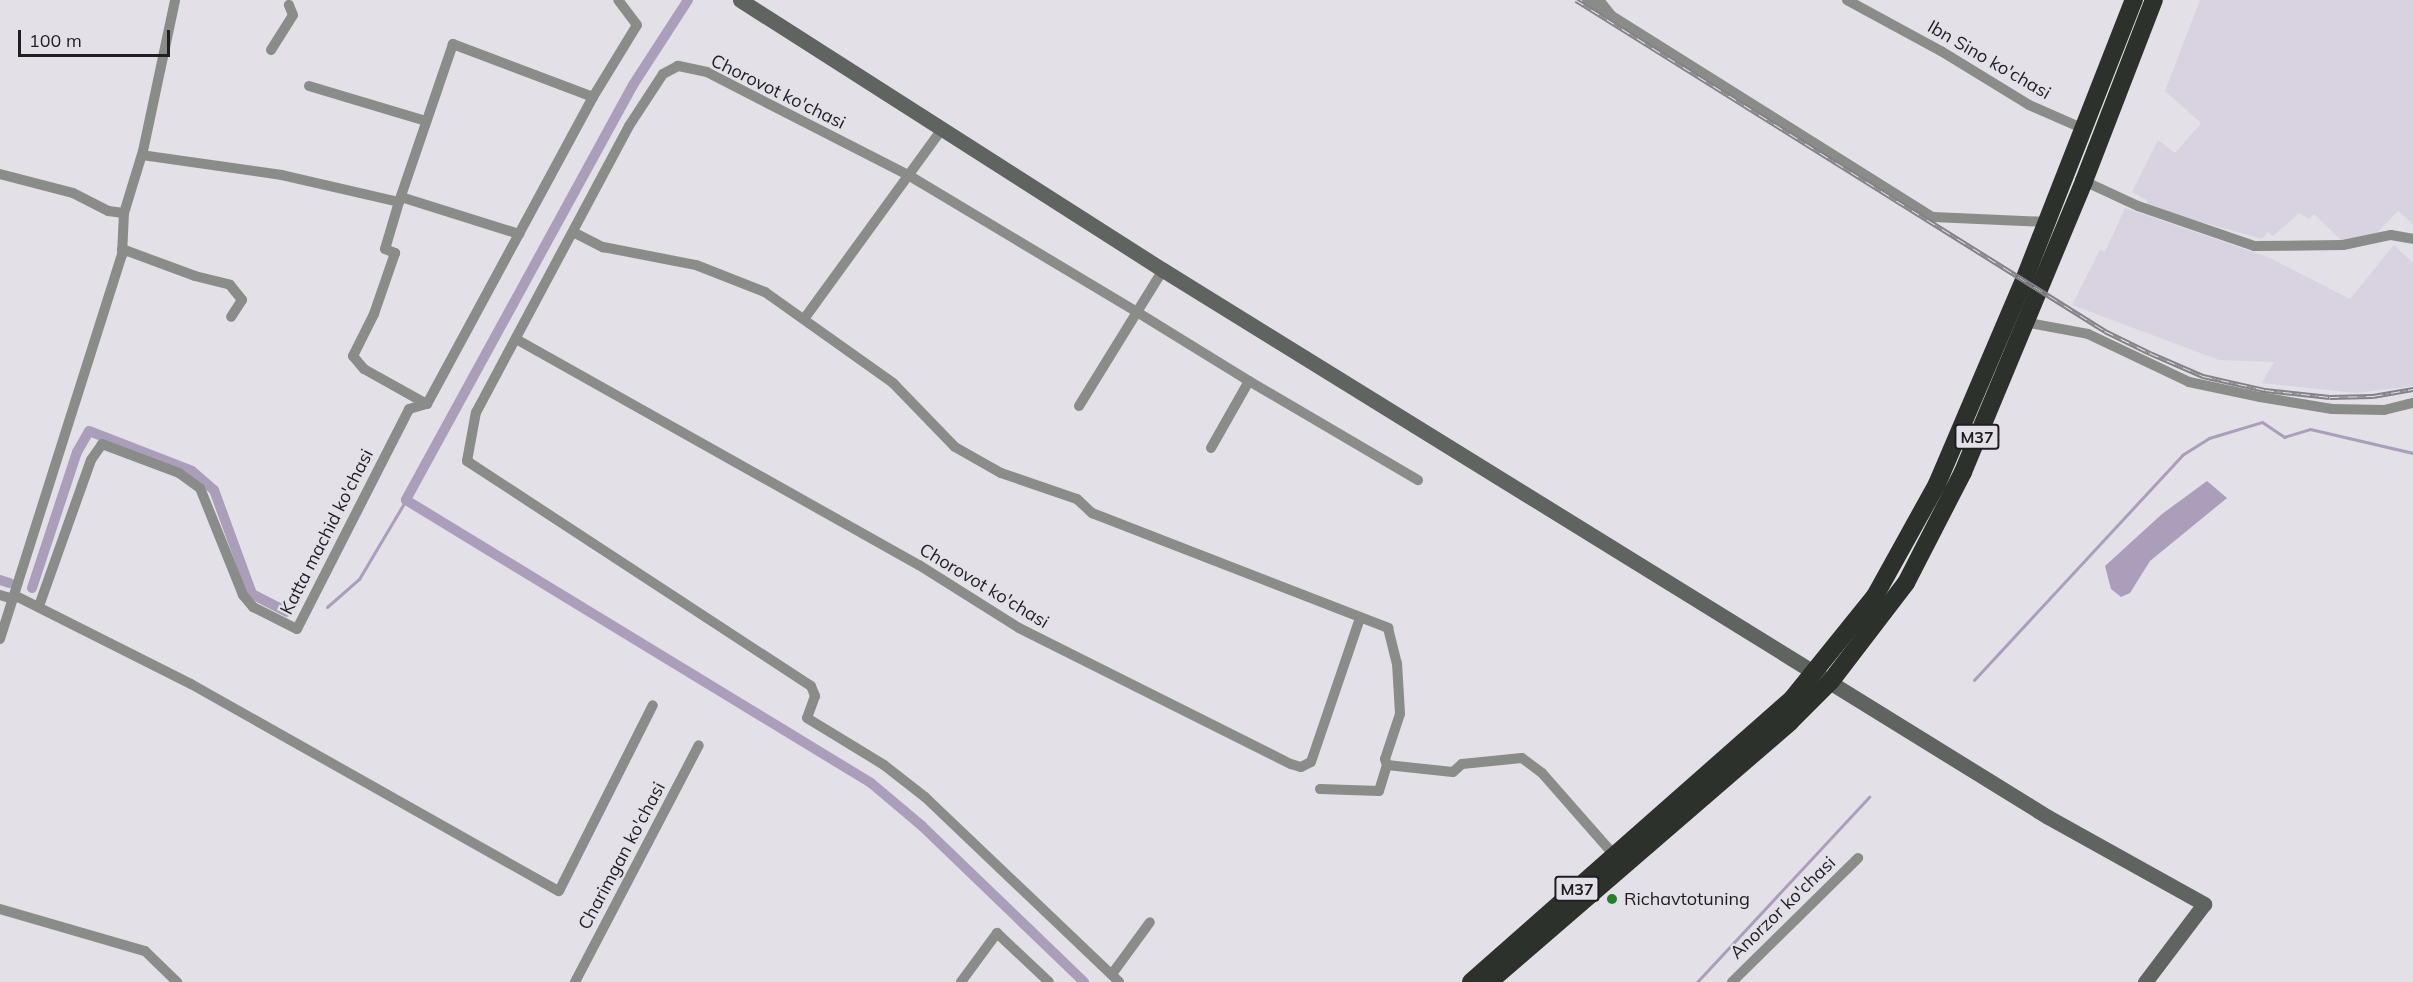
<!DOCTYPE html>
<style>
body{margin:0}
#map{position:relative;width:2413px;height:982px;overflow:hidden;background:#e3e0e8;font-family:Mulish,sans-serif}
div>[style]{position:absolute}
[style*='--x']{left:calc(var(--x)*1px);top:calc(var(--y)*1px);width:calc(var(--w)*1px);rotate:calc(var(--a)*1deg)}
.built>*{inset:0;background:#d8d2e1}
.water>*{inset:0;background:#ab9ebb}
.stream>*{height:3px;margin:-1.5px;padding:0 1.5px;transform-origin:1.5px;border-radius:1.5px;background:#ab9ebb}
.canal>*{height:10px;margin:-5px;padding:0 5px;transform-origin:5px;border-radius:5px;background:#ab9ebb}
.street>*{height:10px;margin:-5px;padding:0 5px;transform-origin:5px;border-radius:5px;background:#8a8c8a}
.secondary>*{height:15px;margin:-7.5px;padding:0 7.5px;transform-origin:7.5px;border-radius:7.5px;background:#606460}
.highway>*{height:18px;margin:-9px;padding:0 9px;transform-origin:9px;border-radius:9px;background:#2c312b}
.rail>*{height:5px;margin-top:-2.5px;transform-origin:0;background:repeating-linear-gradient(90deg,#e3e0e8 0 9px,#848287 0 18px);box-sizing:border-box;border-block:2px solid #848287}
.dots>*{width:16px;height:16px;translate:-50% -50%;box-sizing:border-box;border:3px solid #e3e0e8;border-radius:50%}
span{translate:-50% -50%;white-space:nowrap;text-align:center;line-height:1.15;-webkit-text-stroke:4.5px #e3e0e8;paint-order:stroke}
.shield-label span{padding:2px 4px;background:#e3e0e8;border:2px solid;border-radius:4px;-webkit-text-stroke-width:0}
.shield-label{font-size:16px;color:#1f1e21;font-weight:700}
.street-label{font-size:18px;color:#1f1e21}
.poi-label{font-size:18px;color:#1f1e21}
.left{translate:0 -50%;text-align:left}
.scale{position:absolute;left:18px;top:30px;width:152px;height:27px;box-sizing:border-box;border:3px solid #1f1e21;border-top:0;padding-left:8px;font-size:18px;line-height:21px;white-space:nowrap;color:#1f1e21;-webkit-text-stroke:4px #e3e0e8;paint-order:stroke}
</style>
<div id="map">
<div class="built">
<div style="clip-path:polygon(2200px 0,2413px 0,2413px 224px,2398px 211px,2375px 235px,2342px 241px,2314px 214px,2309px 219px,2299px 213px,2273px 236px,2268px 232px,2262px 239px,2148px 207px,2147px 200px,2132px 192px,2158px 140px,2175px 153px,2201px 123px,2165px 91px)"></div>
<div style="clip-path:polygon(2125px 208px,2270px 258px,2350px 299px,2394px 245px,2413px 263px,2413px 386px,2356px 393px,2262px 383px,2274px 362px,2219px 360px,2072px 305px,2100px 250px,2105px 252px)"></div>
</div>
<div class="water">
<div style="clip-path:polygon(2207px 481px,2227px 498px,2150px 561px,2130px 593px,2121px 597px,2111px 589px,2105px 566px,2162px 514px)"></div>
</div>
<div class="stream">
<div style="--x:327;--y:607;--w:43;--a:-41.2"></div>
<div style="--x:359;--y:579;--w:92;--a:-59.3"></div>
<div style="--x:1974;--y:680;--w:306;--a:-47.2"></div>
<div style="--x:2182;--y:455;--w:32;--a:-32"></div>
<div style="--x:2209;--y:438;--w:55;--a:-16.8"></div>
<div style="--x:2262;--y:422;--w:27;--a:34"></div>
<div style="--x:2284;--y:437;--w:27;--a:-17"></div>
<div style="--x:2310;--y:429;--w:106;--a:13.1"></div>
<div style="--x:1697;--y:982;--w:253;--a:-47.1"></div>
</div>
<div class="canal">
<div style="--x:688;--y:0;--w:101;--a:122.9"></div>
<div style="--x:633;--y:85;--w:473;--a:118.7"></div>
<div style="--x:406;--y:500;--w:544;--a:31.32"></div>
<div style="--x:871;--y:783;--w:67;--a:40.1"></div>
<div style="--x:922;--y:826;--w:225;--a:43.9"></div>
<div style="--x:0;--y:580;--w:10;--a:17"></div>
<div style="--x:32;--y:588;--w:143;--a:-71.7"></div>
<div style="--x:77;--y:452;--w:24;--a:-60"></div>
<div style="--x:89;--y:431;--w:110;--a:21.2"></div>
<div style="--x:192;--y:471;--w:29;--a:41"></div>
<div style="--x:214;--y:490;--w:111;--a:69.9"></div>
<div style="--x:252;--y:594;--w:39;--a:27"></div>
</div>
<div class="street">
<div style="--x:1587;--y:0;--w:20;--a:33"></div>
<div style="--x:1599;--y:0;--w:21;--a:51"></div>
<div style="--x:1612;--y:16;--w:379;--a:32.1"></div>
<div style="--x:1933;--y:217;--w:114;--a:2.5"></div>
<div style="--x:1847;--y:0;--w:107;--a:28.5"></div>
<div style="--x:1941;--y:51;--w:103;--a:31.5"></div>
<div style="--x:2029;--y:105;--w:60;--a:23.6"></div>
<div style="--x:271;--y:50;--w:41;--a:-57.8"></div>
<div style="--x:293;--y:15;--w:11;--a:-112"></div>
<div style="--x:309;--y:86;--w:122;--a:16.7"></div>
<div style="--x:593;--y:97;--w:84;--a:-58.6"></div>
<div style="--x:637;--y:25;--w:31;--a:-127"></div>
<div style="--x:0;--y:174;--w:75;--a:14.6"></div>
<div style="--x:73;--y:193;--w:39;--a:27"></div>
<div style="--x:108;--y:211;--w:16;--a:7"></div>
<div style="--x:2084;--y:181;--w:60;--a:24.8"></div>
<div style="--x:2138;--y:206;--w:123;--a:19"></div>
<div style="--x:2254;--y:246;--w:89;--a:-0.6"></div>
<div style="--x:2343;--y:245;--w:49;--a:-11.8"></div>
<div style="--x:2391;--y:235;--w:22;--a:10"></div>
<div style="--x:401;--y:197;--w:124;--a:17.4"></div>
<div style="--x:399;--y:202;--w:49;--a:106.6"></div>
<div style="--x:385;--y:249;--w:11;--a:22"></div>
<div style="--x:395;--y:253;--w:65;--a:109"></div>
<div style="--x:374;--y:314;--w:47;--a:116.6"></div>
<div style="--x:353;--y:356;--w:17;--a:50"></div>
<div style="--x:364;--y:369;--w:72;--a:29.1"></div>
<div style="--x:573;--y:232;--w:34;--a:27"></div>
<div style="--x:603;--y:247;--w:95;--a:11"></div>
<div style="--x:696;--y:265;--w:74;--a:21.4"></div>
<div style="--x:765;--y:292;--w:157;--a:35.4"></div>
<div style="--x:893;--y:383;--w:89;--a:45.9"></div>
<div style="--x:955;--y:447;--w:53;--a:29.5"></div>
<div style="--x:1001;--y:473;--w:80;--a:18.9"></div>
<div style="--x:1077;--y:499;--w:21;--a:43"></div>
<div style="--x:1092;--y:513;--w:318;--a:21.2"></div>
<div style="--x:1388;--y:628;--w:36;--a:76"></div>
<div style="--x:1397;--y:663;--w:51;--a:86.6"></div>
<div style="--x:1400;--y:714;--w:47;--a:108.4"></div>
<div style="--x:1385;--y:759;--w:6;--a:72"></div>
<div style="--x:1387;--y:765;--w:66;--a:6.1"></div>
<div style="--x:1453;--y:772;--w:12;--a:-42"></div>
<div style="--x:1462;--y:764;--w:60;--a:-5.7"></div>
<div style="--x:1522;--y:758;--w:25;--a:37"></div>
<div style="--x:1542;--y:773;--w:111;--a:48.7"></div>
<div style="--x:122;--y:249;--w:78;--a:20.3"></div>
<div style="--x:195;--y:276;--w:36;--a:14"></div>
<div style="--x:230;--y:285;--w:19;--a:51"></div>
<div style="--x:242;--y:300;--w:20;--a:123"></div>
<div style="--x:1163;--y:270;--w:49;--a:121.8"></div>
<div style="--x:1137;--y:312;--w:132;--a:31.6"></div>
<div style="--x:1249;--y:381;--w:77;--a:119.6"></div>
<div style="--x:804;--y:319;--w:235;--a:-54"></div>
<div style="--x:2024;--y:322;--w:65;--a:10.6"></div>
<div style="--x:2088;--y:334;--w:112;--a:25.4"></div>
<div style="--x:2189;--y:382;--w:73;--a:11.9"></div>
<div style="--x:2260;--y:397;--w:73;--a:9.5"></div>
<div style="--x:2332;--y:409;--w:52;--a:1.1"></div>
<div style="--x:2384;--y:410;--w:30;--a:-14"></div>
<div style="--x:516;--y:339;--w:462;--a:29.3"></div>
<div style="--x:919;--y:565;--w:118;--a:32.2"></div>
<div style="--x:1019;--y:628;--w:304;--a:26.6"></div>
<div style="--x:1291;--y:764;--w:10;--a:17"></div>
<div style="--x:1301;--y:767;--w:11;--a:-27"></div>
<div style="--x:1311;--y:762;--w:152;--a:-71.2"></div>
<div style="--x:1249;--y:381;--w:196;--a:30.4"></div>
<div style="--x:1079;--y:406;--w:110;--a:-58.3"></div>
<div style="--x:1137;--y:312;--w:265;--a:-149.1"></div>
<div style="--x:910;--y:176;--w:228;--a:-152.9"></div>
<div style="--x:707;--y:72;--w:30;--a:-168"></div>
<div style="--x:678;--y:66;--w:17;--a:152"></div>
<div style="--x:663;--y:74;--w:62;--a:123.2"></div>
<div style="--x:629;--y:126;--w:324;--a:118.1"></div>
<div style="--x:476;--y:412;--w:50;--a:100.4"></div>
<div style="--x:467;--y:461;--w:411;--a:33.2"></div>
<div style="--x:811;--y:686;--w:11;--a:68"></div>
<div style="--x:815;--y:696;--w:23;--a:110"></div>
<div style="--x:807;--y:718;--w:90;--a:31.4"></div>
<div style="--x:884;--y:765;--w:52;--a:38"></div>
<div style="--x:925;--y:797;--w:268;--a:43.6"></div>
<div style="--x:0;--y:595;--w:14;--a:17"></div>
<div style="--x:14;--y:595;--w:198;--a:26.7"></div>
<div style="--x:191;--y:684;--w:422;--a:29.4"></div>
<div style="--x:559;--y:891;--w:208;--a:-63.2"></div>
<div style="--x:39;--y:606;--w:155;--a:-70.4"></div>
<div style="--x:91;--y:460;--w:19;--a:-55"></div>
<div style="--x:102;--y:444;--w:82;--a:20.6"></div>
<div style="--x:179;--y:473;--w:26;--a:36"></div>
<div style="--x:200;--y:488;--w:115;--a:68.1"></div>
<div style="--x:243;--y:595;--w:16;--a:50"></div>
<div style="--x:253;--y:607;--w:49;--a:26.6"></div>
<div style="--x:297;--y:629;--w:247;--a:-63"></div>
<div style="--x:409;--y:409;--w:19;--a:-16"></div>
<div style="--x:427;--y:404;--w:349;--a:-61.6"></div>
<div style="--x:593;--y:97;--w:150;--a:-159.3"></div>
<div style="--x:453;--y:44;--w:167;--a:108.9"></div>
<div style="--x:399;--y:202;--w:120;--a:-167"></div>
<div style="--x:282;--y:175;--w:141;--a:-171.9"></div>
<div style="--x:0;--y:639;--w:403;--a:-72.4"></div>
<div style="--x:122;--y:255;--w:42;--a:-87.3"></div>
<div style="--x:124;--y:213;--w:65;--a:-73"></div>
<div style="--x:143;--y:151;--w:154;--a:-78"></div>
<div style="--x:1320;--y:789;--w:59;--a:1.9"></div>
<div style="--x:1379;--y:791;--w:27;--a:-73"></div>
<div style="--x:0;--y:909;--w:151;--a:16.2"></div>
<div style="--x:145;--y:951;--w:45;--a:44.1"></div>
<div style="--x:1112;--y:974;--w:64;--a:-53.8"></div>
<div style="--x:575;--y:982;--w:267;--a:-62.4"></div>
<div style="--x:961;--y:982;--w:61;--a:-53.7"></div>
<div style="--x:997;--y:933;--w:71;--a:43.3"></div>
<div style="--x:1732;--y:982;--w:177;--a:-44.5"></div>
</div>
<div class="secondary">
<div style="--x:740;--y:0;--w:502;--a:32.55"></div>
<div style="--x:1163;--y:270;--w:1040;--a:31.72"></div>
<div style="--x:2048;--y:817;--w:179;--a:29.1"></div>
<div style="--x:2204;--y:904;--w:98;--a:127.1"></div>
</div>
<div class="highway">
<div style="--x:1471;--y:982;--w:428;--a:-41.4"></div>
<div style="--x:1792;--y:699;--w:132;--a:-51.1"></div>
<div style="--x:1875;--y:596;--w:128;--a:-61"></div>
<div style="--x:1937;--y:484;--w:222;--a:-66.9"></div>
<div style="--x:2024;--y:280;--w:301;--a:-68.6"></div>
<div style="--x:1489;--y:982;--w:398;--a:-40.8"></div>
<div style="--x:1790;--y:722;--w:58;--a:-45"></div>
<div style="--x:1831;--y:681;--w:123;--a:-52.6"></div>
<div style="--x:1906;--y:583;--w:125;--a:-62.8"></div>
<div style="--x:1963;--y:472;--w:315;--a:-67.4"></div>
<div style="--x:2084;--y:181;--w:194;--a:-68.9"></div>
</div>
<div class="rail">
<div style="--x:1576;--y:0;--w:624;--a:32.03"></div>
<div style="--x:2105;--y:331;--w:50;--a:26.1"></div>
<div style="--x:2150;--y:353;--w:58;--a:23.5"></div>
<div style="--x:2203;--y:376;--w:64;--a:12.7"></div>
<div style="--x:2265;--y:390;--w:65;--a:6.1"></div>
<div style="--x:2330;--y:397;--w:43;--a:-1.3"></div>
<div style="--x:2373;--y:396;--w:41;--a:-9.9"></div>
</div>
<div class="dots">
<div style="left:1612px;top:899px;background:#277e2d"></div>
</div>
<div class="shield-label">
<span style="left:1977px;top:437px">M37</span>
<span style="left:1577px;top:889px">M37</span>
</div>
<div class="street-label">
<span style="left:1989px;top:60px;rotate:30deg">Ibn Sino ko'chasi</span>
<span style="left:778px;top:92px;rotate:26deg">Chorovot ko'chasi</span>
<span style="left:327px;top:532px;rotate:-63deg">Katta machid ko'chasi</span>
<span style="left:984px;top:586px;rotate:31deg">Chorovot ko'chasi</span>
<span style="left:622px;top:856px;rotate:-62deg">Charimgan ko'chasi</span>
<span style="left:1783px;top:908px;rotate:-44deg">Anorzor ko'chasi</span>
</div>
<div class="poi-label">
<span class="left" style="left:1624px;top:899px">Richavtotuning</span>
</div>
<div class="scale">100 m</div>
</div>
